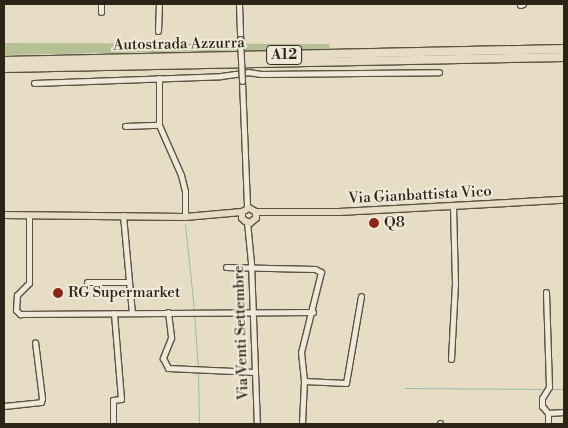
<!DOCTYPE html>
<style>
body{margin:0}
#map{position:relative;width:568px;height:428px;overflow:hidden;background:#e6ddc4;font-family:"Libre Bodoni",serif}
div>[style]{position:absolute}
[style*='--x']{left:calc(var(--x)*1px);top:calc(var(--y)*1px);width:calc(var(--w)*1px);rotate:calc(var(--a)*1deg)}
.green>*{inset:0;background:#b5c194}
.stream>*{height:1px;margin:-0.5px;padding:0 0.5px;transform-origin:0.5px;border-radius:0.5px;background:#96bcb4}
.roads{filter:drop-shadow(1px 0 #5b5243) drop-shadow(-1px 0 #5b5243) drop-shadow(0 1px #5b5243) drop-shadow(0 -1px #5b5243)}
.minor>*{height:5px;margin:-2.5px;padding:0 2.5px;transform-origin:2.5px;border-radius:2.5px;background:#efe9d9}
.major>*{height:6px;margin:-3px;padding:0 3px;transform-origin:3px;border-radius:3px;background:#e6ddc4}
.highway>*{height:8px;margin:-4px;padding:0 4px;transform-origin:4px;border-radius:4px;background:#e6ddc4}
.bridges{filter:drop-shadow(1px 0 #5b5243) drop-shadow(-1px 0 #5b5243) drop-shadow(0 1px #5b5243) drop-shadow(0 -1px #5b5243)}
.minor-bridge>*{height:5px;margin:-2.5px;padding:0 2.5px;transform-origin:2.5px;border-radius:2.5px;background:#efe9d9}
.dots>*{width:14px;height:14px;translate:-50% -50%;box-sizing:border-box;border:2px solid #efe9d9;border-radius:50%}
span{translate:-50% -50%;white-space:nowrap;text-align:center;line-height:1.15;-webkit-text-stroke:4px #efe9d9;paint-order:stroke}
.shield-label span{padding:1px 4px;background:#efe9d9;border:1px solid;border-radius:4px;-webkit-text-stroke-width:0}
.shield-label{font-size:14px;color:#2d2418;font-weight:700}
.street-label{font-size:15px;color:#2d2418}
.poi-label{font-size:15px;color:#2d2418}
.left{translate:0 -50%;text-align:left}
.frame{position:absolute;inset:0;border:5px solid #2d2418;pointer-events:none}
</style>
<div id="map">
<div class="green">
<div style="clip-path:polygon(4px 43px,329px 44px,330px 49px,4px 55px)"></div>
</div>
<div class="stream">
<div style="--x:157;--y:129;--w:6;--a:51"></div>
<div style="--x:178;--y:175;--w:10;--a:73"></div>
<div style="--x:185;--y:224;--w:86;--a:84"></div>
<div style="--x:194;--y:314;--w:53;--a:85.7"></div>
<div style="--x:198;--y:371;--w:53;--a:88.9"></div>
<div style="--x:405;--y:388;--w:137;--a:0.4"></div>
<div style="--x:550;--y:389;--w:14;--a:0"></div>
</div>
<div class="roads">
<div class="minor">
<div style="--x:239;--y:4;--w:35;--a:88"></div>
<div style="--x:520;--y:5;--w:3;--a:-18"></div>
<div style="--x:101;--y:12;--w:8;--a:-90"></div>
<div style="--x:158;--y:31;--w:27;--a:-88"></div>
<div style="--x:159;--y:78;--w:47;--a:90"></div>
<div style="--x:159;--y:125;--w:55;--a:66.3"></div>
<div style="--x:181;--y:175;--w:16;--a:76"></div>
<div style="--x:185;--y:191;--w:26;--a:90"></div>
<div style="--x:242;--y:81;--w:127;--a:87.7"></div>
<div style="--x:34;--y:83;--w:187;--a:-2.1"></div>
<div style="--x:221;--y:76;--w:27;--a:-8"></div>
<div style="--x:248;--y:72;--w:13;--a:9"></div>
<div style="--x:261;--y:74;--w:178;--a:-0.6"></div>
<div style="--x:125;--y:126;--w:34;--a:-2"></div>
<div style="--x:29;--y:215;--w:68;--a:90"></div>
<div style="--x:29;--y:283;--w:17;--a:135"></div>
<div style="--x:17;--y:295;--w:15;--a:94"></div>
<div style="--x:16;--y:310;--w:6;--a:45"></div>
<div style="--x:20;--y:314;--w:293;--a:-0.4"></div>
<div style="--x:123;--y:215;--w:98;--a:84.8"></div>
<div style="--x:247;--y:222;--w:41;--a:84.4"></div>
<div style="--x:251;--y:263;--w:161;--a:87.9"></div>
<div style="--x:226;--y:267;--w:89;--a:1.3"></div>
<div style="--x:315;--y:269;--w:7;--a:27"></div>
<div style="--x:321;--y:272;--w:82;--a:104"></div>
<div style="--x:301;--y:352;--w:29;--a:84"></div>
<div style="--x:304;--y:381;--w:43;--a:92.7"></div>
<div style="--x:87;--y:282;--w:42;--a:0"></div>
<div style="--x:546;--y:292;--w:95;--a:88.2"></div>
<div style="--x:549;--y:387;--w:13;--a:122"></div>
<div style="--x:542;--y:398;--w:8;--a:90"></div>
<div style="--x:542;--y:406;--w:9;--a:49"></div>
<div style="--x:548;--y:413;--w:11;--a:90"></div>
<div style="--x:168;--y:312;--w:26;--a:83"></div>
<div style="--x:171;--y:338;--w:22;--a:112"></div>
<div style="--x:163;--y:358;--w:11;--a:63"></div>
<div style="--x:168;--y:368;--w:87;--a:2.6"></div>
<div style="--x:451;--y:359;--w:76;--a:-87"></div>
<div style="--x:455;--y:283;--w:78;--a:-91.5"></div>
<div style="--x:304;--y:381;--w:42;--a:2.7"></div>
<div style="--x:346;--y:383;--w:88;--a:-80.2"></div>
<div style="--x:4;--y:406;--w:37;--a:-6"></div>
<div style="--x:41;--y:402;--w:4;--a:-76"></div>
<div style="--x:42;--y:398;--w:56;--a:-97.1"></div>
<div style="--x:548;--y:413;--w:16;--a:-4"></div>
<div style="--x:440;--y:423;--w:1;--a:90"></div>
<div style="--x:113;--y:424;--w:24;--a:-90"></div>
<div style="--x:113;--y:400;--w:8;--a:-7"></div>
<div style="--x:121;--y:399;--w:86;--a:-94.7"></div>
</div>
<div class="major">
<div style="--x:256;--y:212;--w:83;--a:0"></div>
<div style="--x:339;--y:212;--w:225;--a:-3.1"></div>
<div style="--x:4;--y:215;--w:181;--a:0.6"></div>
<div style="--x:185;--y:217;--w:57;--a:-5"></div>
<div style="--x:242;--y:212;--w:8;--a:-30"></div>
<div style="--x:249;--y:208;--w:8;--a:30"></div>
<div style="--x:256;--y:212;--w:6;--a:90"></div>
<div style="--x:256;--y:218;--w:8;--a:140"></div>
<div style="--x:250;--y:223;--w:5;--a:-158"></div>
<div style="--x:245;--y:221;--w:4;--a:-135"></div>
<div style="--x:242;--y:218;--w:6;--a:-90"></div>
</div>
<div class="highway">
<div style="--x:4;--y:61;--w:560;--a:-1.23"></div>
<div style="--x:4;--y:68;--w:560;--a:-1.13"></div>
</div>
</div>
<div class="bridges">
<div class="minor-bridge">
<div style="--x:240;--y:39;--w:42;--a:87.3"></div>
</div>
</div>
<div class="dots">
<div style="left:374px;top:223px;background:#8f2418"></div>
<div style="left:58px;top:293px;background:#8f2418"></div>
</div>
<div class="shield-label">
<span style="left:284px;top:55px">A12</span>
</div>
<div class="street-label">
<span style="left:179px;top:44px;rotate:-1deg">Autostrada Azzurra</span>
<span style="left:420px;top:195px;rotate:-3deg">Via Gianbattista Vico</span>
<span style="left:241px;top:333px;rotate:-92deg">Via Venti Settembre</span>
</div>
<div class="poi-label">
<span class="left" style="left:384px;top:223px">Q8</span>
<span class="left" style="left:68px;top:293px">RG Supermarket</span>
</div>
<div class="frame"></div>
</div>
